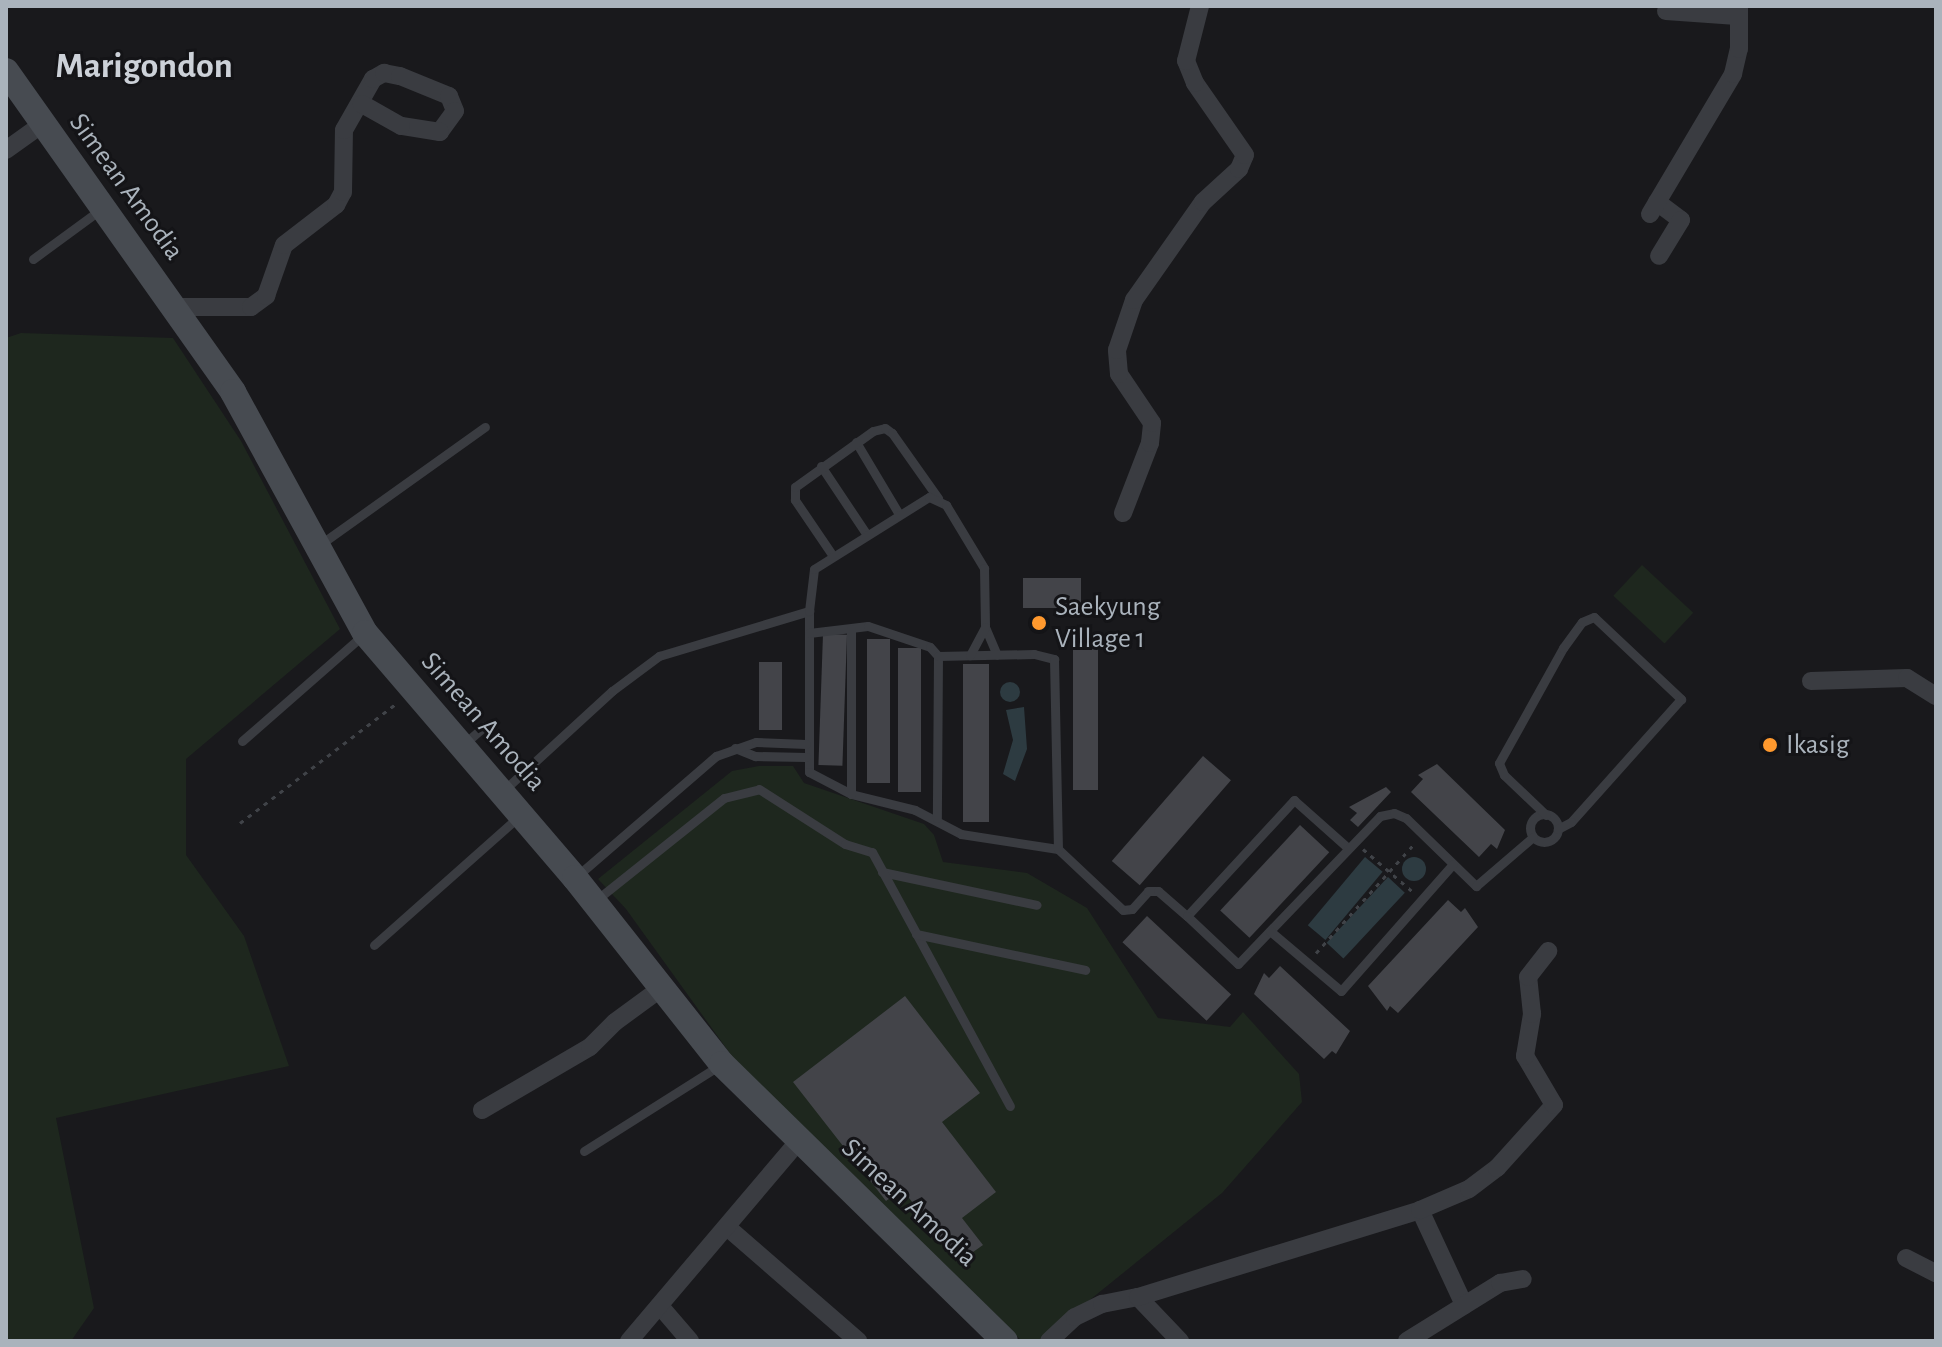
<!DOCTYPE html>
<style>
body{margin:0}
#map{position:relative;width:1942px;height:1347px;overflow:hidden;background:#19191c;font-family:"Alegreya Sans",sans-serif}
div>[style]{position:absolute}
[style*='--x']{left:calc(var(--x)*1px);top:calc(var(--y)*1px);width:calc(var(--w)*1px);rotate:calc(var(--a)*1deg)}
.green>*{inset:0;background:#1e271e;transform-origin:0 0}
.water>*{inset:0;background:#2d3b41;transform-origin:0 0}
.round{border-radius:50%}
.building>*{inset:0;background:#434449;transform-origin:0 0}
.path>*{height:3px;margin-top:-1.5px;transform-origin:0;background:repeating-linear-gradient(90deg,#404348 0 4px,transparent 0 10px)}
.lane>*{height:9px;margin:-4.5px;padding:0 4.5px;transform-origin:4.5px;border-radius:4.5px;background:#3a3c41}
.lane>.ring{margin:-4.5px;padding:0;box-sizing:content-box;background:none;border:9px solid #3a3c41;border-radius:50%}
.street>*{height:18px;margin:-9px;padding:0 9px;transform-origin:9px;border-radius:9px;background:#3a3c41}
.secondary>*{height:26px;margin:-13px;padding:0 13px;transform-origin:13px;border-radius:13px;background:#474b51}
.dots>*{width:22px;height:22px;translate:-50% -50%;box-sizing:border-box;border:4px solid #141417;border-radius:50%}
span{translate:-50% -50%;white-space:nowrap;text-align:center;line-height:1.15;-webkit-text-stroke:6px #141417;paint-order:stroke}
.street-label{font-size:28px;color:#aab3bc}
.poi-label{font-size:28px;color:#aab3bc}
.left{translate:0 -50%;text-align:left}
.district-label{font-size:36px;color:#ccd1d8;font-weight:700}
.frame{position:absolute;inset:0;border:8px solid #aab3bc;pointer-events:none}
</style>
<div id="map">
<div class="green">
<div style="clip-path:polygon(21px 333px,173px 338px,241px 441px,340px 629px,186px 759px,186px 855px,244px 936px,289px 1066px,56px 1118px,94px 1308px,71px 1341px,6px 1341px,6px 338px)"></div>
<div style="left:1642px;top:565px;width:70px;height:42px;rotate:43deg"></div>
<div style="clip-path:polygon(759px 766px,793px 766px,804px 783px,924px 824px,934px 835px,943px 862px,1027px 873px,1087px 908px,1158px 1018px,1230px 1027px,1243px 1012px,1299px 1074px,1302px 1102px,1222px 1193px,1039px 1341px,1022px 1341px,752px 1084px,626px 909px,598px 879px,732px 771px)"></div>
</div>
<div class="water">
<div class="round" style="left:1000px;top:682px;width:20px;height:20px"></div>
<div style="clip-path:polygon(1024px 707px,1027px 749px,1015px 781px,1003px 774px,1013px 740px,1006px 710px)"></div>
<div class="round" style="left:1402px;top:857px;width:24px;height:24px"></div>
<div style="left:1365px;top:857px;width:23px;height:89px;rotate:40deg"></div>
<div style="left:1388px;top:877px;width:23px;height:90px;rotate:43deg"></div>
</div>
<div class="building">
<div style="left:1023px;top:578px;width:58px;height:30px"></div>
<div style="left:823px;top:634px;width:24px;height:131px;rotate:2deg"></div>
<div style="left:1073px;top:636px;width:25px;height:154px"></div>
<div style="left:867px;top:639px;width:23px;height:144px"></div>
<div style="left:898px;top:648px;width:23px;height:144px"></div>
<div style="left:759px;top:662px;width:23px;height:68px"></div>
<div style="left:963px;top:664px;width:26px;height:158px"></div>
<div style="left:1203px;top:756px;width:37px;height:139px;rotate:41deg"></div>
<div style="clip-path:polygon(1437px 764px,1505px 830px,1497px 849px,1491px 844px,1479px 857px,1411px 792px,1423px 779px,1418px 775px)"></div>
<div style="clip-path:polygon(1386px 787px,1391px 792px,1358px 827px,1350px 820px,1357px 813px,1349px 807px)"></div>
<div style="left:1300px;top:825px;width:40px;height:117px;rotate:43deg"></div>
<div style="clip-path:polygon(1448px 900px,1461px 912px,1465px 908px,1478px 927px,1398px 1013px,1390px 1006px,1387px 1011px,1368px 986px)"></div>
<div style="left:1147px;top:916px;width:115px;height:36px;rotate:43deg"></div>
<div style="clip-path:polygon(1280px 966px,1350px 1031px,1336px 1054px,1332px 1051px,1324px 1059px,1254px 994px,1264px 973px,1269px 978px)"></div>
<div style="clip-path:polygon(905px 996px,980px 1093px,942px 1122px,996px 1192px,962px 1218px,983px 1245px,959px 1262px,902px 1189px,886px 1201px,793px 1082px)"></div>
</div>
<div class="path">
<div style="--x:240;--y:823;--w:198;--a:-37.4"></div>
<div style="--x:1363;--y:849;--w:65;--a:40.6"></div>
<div style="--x:1316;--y:953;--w:148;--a:-48"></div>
</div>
<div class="lane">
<div style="--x:33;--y:259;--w:83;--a:-36.2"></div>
<div style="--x:856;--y:442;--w:84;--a:59.2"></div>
<div style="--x:821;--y:466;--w:83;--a:56.3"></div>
<div style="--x:318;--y:546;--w:205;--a:-35.5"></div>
<div style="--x:833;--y:556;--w:68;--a:-124.2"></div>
<div style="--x:795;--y:500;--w:13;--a:-90"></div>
<div style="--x:795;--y:487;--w:96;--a:-35.7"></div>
<div style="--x:873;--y:431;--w:12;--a:-14"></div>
<div style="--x:885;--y:428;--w:9;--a:36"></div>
<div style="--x:892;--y:433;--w:80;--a:54.7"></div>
<div style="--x:809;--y:611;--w:161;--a:90"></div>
<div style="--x:809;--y:772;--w:47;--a:27.6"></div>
<div style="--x:851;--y:794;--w:66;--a:14"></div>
<div style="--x:915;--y:810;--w:52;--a:27.6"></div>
<div style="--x:961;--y:834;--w:98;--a:8.8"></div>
<div style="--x:1058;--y:849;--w:89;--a:43.2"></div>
<div style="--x:1123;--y:910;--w:9;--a:-6"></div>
<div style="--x:1132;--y:909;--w:24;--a:-48"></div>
<div style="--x:1148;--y:891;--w:10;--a:0"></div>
<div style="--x:1158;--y:891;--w:38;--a:41"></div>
<div style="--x:1187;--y:916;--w:158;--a:-47.3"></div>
<div style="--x:1294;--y:800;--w:72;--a:41.6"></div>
<div style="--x:985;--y:627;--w:30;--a:67"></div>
<div style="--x:809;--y:633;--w:59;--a:-6.8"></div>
<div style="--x:868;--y:626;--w:65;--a:18.7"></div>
<div style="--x:930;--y:647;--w:12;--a:48"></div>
<div style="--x:938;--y:656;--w:162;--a:90.4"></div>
<div style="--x:938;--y:656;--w:96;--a:-1.2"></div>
<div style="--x:1034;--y:654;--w:21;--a:14"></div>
<div style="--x:1054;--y:659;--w:190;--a:88.8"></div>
<div style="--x:242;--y:741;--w:161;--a:-41.2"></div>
<div style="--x:464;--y:744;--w:28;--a:-41"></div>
<div style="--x:735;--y:748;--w:22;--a:22"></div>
<div style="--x:755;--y:756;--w:51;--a:1.1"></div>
<div style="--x:504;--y:790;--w:147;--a:-42.5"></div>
<div style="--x:612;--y:691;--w:59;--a:-36.7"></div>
<div style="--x:659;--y:656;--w:157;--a:-16.7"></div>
<div style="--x:809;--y:611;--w:42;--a:-83.2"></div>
<div style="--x:814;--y:569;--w:136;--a:-32.1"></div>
<div style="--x:929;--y:497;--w:19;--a:25"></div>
<div style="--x:946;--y:505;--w:74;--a:58.9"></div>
<div style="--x:984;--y:568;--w:59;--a:89"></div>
<div style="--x:985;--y:627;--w:32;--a:118"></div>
<div style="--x:851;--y:794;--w:165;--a:-90"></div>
<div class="ring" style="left:1530px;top:814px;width:19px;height:19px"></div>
<div style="--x:1546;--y:815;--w:58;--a:-136.4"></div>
<div style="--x:1504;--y:775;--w:13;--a:-113"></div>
<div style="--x:1499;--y:763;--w:132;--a:-60.9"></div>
<div style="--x:1563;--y:648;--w:32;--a:-54"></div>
<div style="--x:1582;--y:622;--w:13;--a:-23"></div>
<div style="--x:1594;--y:617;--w:120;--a:43.3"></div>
<div style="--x:1681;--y:699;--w:165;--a:131.8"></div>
<div style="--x:1571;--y:822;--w:15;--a:152"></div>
<div style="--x:882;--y:872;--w:158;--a:12"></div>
<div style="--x:577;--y:876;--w:184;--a:-40.8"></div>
<div style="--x:716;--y:756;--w:42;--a:-19.3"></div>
<div style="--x:756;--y:742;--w:50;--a:2.3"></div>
<div style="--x:595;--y:901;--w:165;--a:-38.6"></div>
<div style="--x:724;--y:798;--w:36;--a:-14"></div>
<div style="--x:759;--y:789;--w:102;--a:32.6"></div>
<div style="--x:845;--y:844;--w:28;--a:17"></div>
<div style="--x:872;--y:852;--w:289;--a:61.5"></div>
<div style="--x:1187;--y:916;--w:70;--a:43.3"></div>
<div style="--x:1238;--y:964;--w:205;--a:-46.2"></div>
<div style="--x:1380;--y:816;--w:14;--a:-12"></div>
<div style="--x:1394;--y:813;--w:13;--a:23"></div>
<div style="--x:1406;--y:818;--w:98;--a:44.2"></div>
<div style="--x:1476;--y:886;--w:75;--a:-40.7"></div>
<div style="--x:1270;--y:931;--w:93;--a:40.2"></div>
<div style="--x:1341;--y:991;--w:169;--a:-48.6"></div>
<div style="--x:916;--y:934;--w:173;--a:12"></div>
<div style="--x:374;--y:945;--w:193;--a:-41.6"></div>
<div style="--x:584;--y:1151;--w:161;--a:-32.3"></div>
</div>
<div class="street">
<div style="--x:1666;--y:11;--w:71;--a:4"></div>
<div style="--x:6;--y:150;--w:43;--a:-35.5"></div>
<div style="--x:1657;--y:202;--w:30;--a:37"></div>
<div style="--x:1681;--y:220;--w:42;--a:121.4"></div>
<div style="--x:1650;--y:214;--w:163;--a:-59.3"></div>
<div style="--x:1733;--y:74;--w:26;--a:-77"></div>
<div style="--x:1739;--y:49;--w:43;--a:-90"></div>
<div style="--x:174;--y:307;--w:77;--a:0"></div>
<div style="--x:251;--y:307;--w:19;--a:-36"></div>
<div style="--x:266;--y:296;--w:54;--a:-70.6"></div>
<div style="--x:284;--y:245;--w:66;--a:-37.6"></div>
<div style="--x:336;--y:205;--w:15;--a:-62"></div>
<div style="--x:343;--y:192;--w:62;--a:-89.1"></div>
<div style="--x:344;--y:130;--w:59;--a:-60.4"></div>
<div style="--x:373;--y:79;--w:13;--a:-29"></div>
<div style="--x:384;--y:73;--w:16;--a:11"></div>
<div style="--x:400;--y:76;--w:53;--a:22.2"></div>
<div style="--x:449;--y:96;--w:16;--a:68"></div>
<div style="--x:455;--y:111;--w:26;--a:126"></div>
<div style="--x:440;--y:132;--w:39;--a:-171"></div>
<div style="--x:401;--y:126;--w:45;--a:-150.6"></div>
<div style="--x:1123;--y:513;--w:75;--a:-68.9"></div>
<div style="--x:1150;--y:443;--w:20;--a:-84"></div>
<div style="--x:1152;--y:423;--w:59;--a:-124"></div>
<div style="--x:1119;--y:374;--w:24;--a:-95"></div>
<div style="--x:1117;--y:350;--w:53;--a:-71.2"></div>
<div style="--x:1134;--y:300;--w:120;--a:-54.9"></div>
<div style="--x:1203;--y:202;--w:49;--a:-42.5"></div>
<div style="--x:1239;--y:169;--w:15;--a:-67"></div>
<div style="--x:1245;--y:155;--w:88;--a:-124.8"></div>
<div style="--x:1195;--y:83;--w:24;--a:-112"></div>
<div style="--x:1186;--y:61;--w:57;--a:-75.7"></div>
<div style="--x:1811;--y:681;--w:96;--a:-1.8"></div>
<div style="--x:1907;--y:678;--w:34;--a:32"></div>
<div style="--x:482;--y:1110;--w:125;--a:-30.3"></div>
<div style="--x:590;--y:1047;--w:35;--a:-45"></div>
<div style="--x:615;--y:1022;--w:61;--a:-36.3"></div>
<div style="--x:1420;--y:1210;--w:105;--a:65.1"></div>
<div style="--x:727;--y:1227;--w:174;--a:41"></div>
<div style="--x:1906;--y:1258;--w:34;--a:27"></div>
<div style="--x:1138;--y:1297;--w:61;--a:46.3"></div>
<div style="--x:660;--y:1306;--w:46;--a:49.4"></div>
<div style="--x:629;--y:1341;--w:260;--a:-49.7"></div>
<div style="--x:1049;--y:1341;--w:35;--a:-43"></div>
<div style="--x:1075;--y:1317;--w:30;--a:-26"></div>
<div style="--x:1102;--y:1304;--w:37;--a:-11"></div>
<div style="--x:1138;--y:1297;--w:295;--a:-17.1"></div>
<div style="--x:1420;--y:1210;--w:53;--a:-23.2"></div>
<div style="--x:1469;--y:1189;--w:35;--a:-37"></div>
<div style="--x:1497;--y:1168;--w:85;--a:-47.9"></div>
<div style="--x:1554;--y:1105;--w:57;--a:-120.6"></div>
<div style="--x:1525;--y:1056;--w:43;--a:-80.5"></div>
<div style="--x:1532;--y:1014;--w:37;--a:-96"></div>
<div style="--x:1528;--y:977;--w:33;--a:-52"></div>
<div style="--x:1407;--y:1341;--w:110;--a:-31.9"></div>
<div style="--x:1500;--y:1283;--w:23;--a:-10"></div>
</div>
<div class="secondary">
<div style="--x:6;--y:71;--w:393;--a:54.7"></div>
<div style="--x:233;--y:392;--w:275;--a:61.3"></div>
<div style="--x:365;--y:633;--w:323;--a:49.4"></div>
<div style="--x:575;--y:878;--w:237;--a:51.7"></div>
<div style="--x:722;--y:1064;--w:396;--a:44.4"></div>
</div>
<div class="dots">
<div style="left:1039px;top:623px;background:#ff992e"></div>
<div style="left:1770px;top:745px;background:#ff992e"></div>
</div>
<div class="street-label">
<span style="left:126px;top:187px;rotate:54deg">Simean Amodia</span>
<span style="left:483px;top:722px;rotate:49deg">Simean Amodia</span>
<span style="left:909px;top:1203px;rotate:43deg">Simean Amodia</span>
</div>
<div class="poi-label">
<span class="left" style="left:1055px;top:623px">Saekyung<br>Village 1</span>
<span class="left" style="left:1786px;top:745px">Ikasig</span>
</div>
<div class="district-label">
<span style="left:144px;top:67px">Marigondon</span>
</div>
<div class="frame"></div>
</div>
